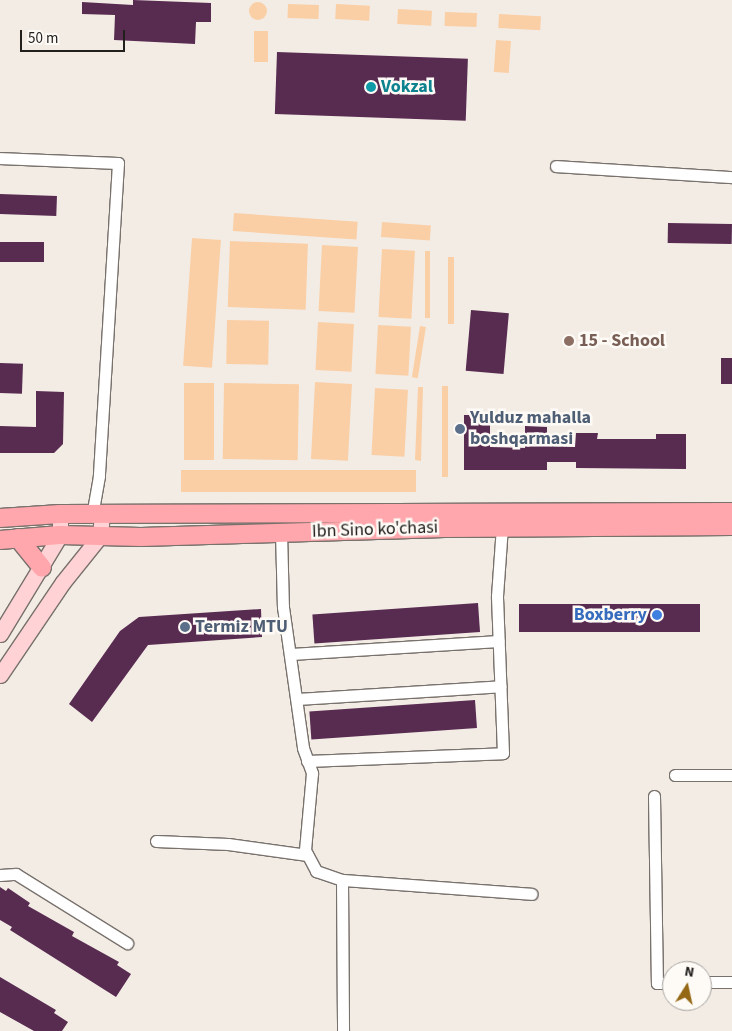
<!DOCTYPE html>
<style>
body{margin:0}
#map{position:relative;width:732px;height:1031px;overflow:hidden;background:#f3ece5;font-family:"Source Sans 3",sans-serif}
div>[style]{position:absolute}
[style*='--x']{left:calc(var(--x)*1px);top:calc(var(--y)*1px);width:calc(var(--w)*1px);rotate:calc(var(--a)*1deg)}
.green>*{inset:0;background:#facfa6;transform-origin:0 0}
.round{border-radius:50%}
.building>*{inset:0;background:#582b51;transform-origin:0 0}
.roads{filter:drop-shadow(1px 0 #78716c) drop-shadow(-1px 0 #78716c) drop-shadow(0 1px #78716c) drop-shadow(0 -1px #78716c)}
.street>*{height:11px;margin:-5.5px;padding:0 5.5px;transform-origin:5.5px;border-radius:5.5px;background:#fff}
.secondary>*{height:15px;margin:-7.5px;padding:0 7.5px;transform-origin:7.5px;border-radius:7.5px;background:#ffd3d6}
.primary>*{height:18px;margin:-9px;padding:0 9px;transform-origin:9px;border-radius:9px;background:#ffa7ac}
.dots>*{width:14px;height:14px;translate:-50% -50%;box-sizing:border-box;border:2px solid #fefaf6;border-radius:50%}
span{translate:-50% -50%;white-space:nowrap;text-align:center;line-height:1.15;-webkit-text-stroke:5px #fefaf6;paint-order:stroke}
.culture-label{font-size:18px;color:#0d838f;font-weight:700}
.left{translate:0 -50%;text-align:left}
.education-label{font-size:18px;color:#785e54;font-weight:700}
.service-label{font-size:18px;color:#4e5e75;font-weight:700}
.street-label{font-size:18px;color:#22201d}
.shop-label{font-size:18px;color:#366cbe;font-weight:700}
.right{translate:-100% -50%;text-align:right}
.north{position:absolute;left:662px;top:961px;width:50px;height:50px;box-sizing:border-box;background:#fefaf6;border:1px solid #a6a39f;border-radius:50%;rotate:10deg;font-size:14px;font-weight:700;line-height:20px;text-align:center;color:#22201d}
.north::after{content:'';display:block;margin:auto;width:18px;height:22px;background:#946814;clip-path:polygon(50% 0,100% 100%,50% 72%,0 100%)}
.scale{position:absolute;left:20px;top:30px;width:105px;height:22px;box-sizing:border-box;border:2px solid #22201d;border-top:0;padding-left:6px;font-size:15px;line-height:18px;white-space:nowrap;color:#22201d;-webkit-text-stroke:4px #fefaf6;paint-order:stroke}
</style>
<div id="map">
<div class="green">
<div class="round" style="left:249px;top:2px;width:18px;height:18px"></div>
<div style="left:288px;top:4px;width:31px;height:14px;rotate:2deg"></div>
<div style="left:336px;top:4px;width:34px;height:15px;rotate:3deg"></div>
<div style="left:398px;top:9px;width:34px;height:15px;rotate:3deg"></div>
<div style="left:445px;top:12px;width:32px;height:14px;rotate:2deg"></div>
<div style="left:499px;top:14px;width:42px;height:14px;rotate:3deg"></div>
<div style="left:254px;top:31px;width:14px;height:31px"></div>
<div style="left:496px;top:40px;width:15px;height:32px;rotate:4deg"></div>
<div style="left:234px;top:213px;width:124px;height:18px;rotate:4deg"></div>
<div style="left:382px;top:222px;width:49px;height:15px;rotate:4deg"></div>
<div style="left:192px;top:238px;width:29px;height:128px;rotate:4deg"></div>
<div style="left:230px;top:241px;width:78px;height:66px;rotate:2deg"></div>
<div style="left:322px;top:245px;width:36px;height:66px;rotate:3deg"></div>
<div style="left:382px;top:249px;width:33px;height:68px;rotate:3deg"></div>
<div style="left:425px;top:251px;width:5px;height:67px"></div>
<div style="left:448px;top:257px;width:6px;height:67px"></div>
<div style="left:227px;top:320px;width:42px;height:44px;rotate:1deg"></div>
<div style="left:318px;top:322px;width:36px;height:48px;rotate:3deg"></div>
<div style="left:378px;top:325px;width:33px;height:49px;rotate:3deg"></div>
<div style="left:420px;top:326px;width:6px;height:52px;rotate:9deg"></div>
<div style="left:315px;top:382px;width:37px;height:77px;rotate:3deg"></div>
<div style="left:184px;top:383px;width:30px;height:77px"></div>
<div style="left:224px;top:383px;width:75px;height:76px;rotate:1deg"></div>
<div style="left:442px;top:386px;width:6px;height:91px"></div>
<div style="clip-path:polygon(418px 387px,423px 387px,421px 461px,415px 460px)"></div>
<div style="left:375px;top:388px;width:33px;height:67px;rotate:3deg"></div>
<div style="left:181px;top:470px;width:235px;height:22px"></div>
</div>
<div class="building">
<div style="clip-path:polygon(133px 0,211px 3px,211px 22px,196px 22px,195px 44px,114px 40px,115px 15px,82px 14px,82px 2px,133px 5px)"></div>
<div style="left:277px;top:52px;width:191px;height:62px;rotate:2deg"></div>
<div style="left:0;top:194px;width:57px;height:20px;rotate:2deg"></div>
<div style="left:668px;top:223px;width:64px;height:20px;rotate:1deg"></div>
<div style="left:0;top:242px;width:44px;height:20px"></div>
<div style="left:471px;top:310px;width:38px;height:61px;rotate:5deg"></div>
<div style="left:721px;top:358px;width:11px;height:26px"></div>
<div style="left:0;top:363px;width:23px;height:30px;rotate:2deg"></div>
<div style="clip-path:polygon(36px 391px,64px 392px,63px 444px,54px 453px,0 453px,0 426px,36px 427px)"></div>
<div style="clip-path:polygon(464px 415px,490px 415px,490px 447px,525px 448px,525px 426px,547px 427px,547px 446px,575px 447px,576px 433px,598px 433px,597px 439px,656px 439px,656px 434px,686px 434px,686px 469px,576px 468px,576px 462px,547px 462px,547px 470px,464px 470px)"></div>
<div style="left:478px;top:603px;width:29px;height:166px;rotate:86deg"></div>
<div style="left:700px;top:604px;width:28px;height:181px;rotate:90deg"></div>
<div style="clip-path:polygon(261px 609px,262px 637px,148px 645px,92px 722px,69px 704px,120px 631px,139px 617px)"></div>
<div style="left:475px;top:700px;width:28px;height:166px;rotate:86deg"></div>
<div style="clip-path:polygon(0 887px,6px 891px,8px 888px,30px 903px,28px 906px,74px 932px,72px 936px,119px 962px,117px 965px,131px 974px,116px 997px,10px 930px,12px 927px,0 920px)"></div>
<div style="clip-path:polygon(0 977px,56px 1010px,54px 1013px,68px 1022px,62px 1031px,34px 1031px,0 1012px)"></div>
</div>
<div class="roads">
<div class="street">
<div style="--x:0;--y:158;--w:118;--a:2.4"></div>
<div style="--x:118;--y:163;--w:314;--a:93.5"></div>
<div style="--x:99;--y:476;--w:40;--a:100"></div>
<div style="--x:556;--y:166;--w:176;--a:3.6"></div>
<div style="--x:281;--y:532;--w:75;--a:88.5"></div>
<div style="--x:283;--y:607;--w:142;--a:81.9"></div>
<div style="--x:303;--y:748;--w:27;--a:70"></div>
<div style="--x:312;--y:773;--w:77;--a:95.2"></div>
<div style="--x:305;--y:850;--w:24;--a:62"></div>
<div style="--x:316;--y:871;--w:28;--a:19"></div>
<div style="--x:342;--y:880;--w:151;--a:89.6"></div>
<div style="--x:291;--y:654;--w:208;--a:-3.6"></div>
<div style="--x:297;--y:699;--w:204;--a:-3.6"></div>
<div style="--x:307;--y:761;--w:196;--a:-2.3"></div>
<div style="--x:503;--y:753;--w:157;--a:-92.2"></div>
<div style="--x:497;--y:596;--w:69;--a:-85.9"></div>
<div style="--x:675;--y:775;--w:57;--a:0"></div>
<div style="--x:654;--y:796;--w:187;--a:89.1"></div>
<div style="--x:657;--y:983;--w:15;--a:0"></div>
<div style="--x:156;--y:841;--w:72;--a:2.4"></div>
<div style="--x:228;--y:844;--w:80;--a:7.9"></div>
<div style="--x:0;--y:875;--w:16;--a:-4"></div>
<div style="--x:16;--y:874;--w:131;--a:31.9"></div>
<div style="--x:342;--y:880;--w:190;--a:4.2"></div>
<div style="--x:702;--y:982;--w:30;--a:0"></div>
</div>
<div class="secondary">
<div style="--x:0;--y:634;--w:116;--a:-58.8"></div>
<div style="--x:60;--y:535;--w:21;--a:-90"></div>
<div style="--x:0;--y:675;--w:112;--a:-55.9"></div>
<div style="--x:63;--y:582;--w:59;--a:-51.2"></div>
<div style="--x:100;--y:536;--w:21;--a:-85"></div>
</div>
<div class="primary">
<div style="--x:0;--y:518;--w:60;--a:-3.8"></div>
<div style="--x:60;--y:514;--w:672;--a:-0.17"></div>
<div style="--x:18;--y:538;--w:38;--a:51"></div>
<div style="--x:0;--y:540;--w:60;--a:-4.8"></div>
<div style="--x:60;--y:535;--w:81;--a:1.4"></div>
<div style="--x:141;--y:537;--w:304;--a:-1.7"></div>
<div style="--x:445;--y:528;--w:287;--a:-0.4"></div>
</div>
</div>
<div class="dots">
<div style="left:371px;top:87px;background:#0f9aa8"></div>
<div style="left:569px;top:341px;background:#8d6e63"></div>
<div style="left:460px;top:429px;background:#5c6f8a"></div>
<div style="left:657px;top:615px;background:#3f7fe0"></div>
<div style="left:185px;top:627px;background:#5c6f8a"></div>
</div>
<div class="culture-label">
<span class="left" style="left:381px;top:87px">Vokzal</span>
</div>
<div class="education-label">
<span class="left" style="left:579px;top:341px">15 - School</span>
</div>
<div class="service-label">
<span class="left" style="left:470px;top:429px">Yulduz mahalla<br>boshqarmasi</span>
<span class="left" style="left:195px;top:627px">Termiz MTU</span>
</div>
<div class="street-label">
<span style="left:375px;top:530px;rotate:-2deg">Ibn Sino ko'chasi</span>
</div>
<div class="shop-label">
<span class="right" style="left:647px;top:615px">Boxberry</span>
</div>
<div class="north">N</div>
<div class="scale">50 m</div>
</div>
